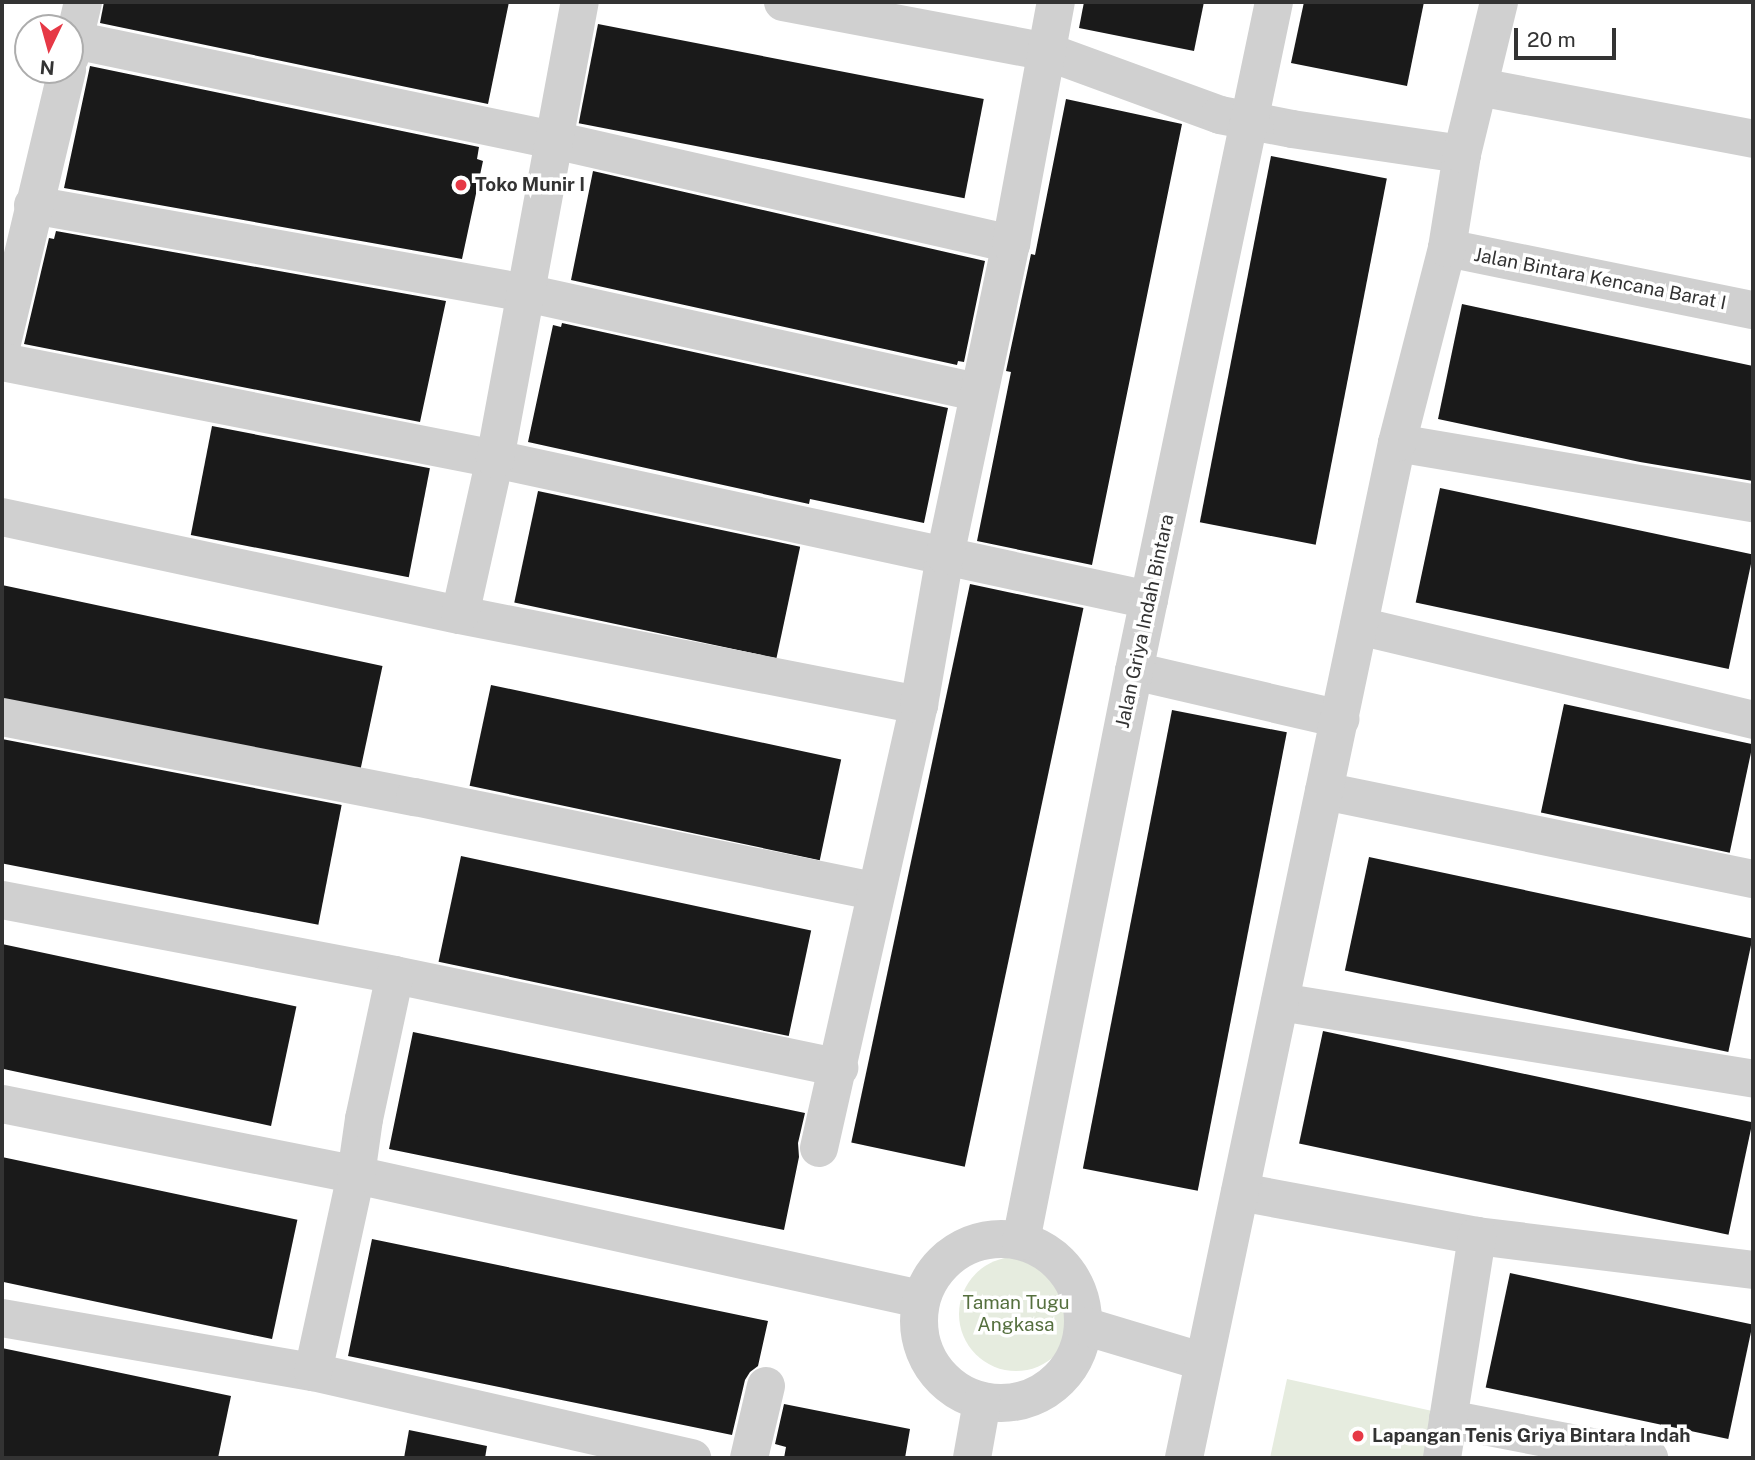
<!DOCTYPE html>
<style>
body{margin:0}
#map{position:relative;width:1755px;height:1460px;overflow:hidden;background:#fff;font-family:"Public Sans",sans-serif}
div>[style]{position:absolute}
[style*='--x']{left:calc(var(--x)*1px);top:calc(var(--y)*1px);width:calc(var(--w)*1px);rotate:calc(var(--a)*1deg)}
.green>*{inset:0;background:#e6ecdf}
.round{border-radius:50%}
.building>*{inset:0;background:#1a1a1a;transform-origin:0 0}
.street>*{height:38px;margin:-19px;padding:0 19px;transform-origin:19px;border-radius:19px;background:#d0d0d0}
.street>.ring{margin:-19px;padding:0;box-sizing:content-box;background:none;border:38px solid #d0d0d0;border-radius:50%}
.dots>*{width:19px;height:19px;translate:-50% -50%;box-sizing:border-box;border:4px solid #fff;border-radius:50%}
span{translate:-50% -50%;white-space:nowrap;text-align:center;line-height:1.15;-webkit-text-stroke:7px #fff;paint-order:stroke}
.poi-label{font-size:19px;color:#333;font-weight:700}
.left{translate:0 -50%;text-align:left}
.street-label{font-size:19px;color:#333}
.park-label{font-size:19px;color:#56703f}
.frame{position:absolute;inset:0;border:4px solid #333;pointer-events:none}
.north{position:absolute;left:14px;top:14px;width:70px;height:70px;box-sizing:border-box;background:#fff;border:2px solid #adadad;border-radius:50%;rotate:185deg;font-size:19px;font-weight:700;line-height:28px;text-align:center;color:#333}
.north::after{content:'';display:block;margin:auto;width:24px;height:32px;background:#e63946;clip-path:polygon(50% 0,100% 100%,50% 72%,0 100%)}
.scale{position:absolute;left:1514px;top:28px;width:102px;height:32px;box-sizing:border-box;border:4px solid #333;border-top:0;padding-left:9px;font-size:21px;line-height:24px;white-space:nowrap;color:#333;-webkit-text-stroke:5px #fff;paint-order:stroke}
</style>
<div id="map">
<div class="green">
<div class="round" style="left:959px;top:1257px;width:114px;height:114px"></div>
<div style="clip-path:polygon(1287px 1379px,1446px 1414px,1436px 1458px,1270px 1458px)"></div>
</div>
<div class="building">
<div style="clip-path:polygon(104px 2px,509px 2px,488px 104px,100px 23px)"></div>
<div style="clip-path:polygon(1084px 2px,1204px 2px,1194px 51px,1079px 28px)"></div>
<div style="clip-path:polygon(1304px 2px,1424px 2px,1407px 86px,1291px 63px)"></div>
<div style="left:598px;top:24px;width:393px;height:101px;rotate:11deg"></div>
<div style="clip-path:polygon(90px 66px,479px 147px,477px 159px,483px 161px,462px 259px,64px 188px)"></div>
<div style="clip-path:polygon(1066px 99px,1182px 124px,1092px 565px,977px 541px,1011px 372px,1006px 371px,1031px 254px,1035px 255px)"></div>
<div style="left:1271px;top:156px;width:118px;height:373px;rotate:11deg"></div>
<div style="clip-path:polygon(593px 171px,985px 261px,964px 362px,958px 361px,957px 365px,571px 280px)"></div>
<div style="clip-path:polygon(56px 231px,446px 301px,420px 422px,24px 344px,49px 238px,54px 239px)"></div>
<div style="clip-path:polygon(1462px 304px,1753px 366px,1753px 481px,1640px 462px,1438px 419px)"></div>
<div style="clip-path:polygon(562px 323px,948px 408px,924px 523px,810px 499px,809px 504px,528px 442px,553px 325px,561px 327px)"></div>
<div style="left:212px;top:426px;width:222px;height:111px;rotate:11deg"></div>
<div style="left:1440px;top:488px;width:320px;height:117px;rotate:12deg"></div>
<div style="left:538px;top:491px;width:268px;height:114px;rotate:12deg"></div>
<div style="left:970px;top:584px;width:116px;height:571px;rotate:12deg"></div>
<div style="left:2px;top:585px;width:389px;height:111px;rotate:12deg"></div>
<div style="left:491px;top:685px;width:358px;height:103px;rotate:12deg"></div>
<div style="left:1564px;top:704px;width:193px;height:111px;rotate:12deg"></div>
<div style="left:1172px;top:710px;width:117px;height:467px;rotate:11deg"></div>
<div style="left:2px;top:739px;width:346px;height:122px;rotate:11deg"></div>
<div style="left:461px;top:856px;width:358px;height:108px;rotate:12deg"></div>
<div style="left:1369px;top:857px;width:392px;height:116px;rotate:12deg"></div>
<div style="left:2px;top:944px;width:301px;height:122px;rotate:12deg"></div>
<div style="left:1323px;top:1031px;width:439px;height:115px;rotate:12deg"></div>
<div style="clip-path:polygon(413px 1032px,805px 1113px,798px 1143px,799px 1157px,784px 1230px,389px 1149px)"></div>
<div style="left:2px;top:1157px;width:302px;height:122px;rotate:12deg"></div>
<div style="clip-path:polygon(372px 1239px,768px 1321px,758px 1366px,750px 1372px,745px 1380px,732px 1435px,348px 1356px)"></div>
<div style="left:1510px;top:1273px;width:248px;height:117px;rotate:12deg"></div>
<div style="clip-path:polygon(2px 1348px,231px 1396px,218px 1458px,2px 1458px)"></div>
<div style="clip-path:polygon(784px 1404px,910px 1429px,905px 1458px,784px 1458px,786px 1447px,775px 1444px)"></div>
<div style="clip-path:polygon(409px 1430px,487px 1446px,485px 1458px,404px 1458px)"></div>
</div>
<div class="street">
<div style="--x:783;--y:2;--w:270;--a:10.7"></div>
<div style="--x:1048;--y:52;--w:183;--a:20.1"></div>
<div style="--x:1220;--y:115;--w:73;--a:11"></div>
<div style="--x:1292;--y:129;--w:172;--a:8.4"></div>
<div style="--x:74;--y:40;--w:490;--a:11.8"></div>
<div style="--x:554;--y:140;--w:469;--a:12.8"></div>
<div style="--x:70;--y:57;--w:57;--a:-76.7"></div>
<div style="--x:1479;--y:87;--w:279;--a:10.7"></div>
<div style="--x:33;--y:205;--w:501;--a:10.12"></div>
<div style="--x:526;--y:293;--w:463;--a:12.4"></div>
<div style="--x:1447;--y:248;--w:312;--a:11.5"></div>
<div style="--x:2;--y:343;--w:281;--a:-76.6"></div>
<div style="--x:2;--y:362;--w:502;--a:11.13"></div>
<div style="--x:495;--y:459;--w:669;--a:12.17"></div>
<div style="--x:1397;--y:443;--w:361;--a:9.6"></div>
<div style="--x:2;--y:517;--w:468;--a:12.1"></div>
<div style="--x:460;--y:615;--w:468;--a:11.1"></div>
<div style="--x:460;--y:615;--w:160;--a:-77.4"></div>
<div style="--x:495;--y:459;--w:465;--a:-79.5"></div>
<div style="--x:1359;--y:626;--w:405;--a:13.4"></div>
<div style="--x:1134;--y:671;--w:212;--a:13.1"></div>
<div style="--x:2;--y:717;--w:421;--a:11"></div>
<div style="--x:415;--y:797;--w:471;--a:11.6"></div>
<div style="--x:1324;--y:791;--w:438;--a:11.6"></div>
<div style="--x:2;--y:900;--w:400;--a:10.8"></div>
<div style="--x:395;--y:975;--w:454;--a:11.8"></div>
<div style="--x:1280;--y:1002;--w:479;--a:9.2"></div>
<div style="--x:2;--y:1104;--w:361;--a:11.3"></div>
<div style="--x:356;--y:1175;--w:577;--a:12.4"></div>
<div style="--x:819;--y:1148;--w:454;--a:-77.3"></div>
<div style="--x:919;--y:705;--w:151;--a:-80.1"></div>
<div style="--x:945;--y:556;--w:319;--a:-78.1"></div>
<div style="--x:1011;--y:244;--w:246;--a:-79.5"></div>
<div style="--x:1240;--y:1192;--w:241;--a:10.5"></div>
<div style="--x:1477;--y:1236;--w:278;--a:7"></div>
<div class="ring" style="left:919px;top:1239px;width:126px;height:126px"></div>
<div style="--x:1021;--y:1241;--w:581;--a:-78.79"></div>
<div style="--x:1134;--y:671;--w:683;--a:-78.18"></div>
<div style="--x:2;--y:1318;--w:316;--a:9.9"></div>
<div style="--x:313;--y:1372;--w:389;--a:12.8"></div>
<div style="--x:1084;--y:1326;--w:125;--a:16.7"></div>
<div style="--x:313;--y:1372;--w:202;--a:-77.7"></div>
<div style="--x:356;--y:1175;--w:57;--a:-81.9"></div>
<div style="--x:364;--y:1119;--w:147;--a:-77.9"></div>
<div style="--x:1448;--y:1419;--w:205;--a:11"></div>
<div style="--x:749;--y:1458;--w:74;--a:-76.7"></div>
<div style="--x:972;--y:1458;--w:57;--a:-79.9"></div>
<div style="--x:1184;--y:1458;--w:1037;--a:-78.15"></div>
<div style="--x:1397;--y:443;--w:201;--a:-75.6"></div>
<div style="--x:1447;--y:248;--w:95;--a:-80.9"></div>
<div style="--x:1462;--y:154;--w:156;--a:-76.3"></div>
<div style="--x:1442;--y:1458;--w:225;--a:-81"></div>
</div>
<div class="dots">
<div style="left:461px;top:185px;background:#e63946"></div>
<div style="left:1358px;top:1436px;background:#e63946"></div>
</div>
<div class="poi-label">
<span class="left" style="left:475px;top:185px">Toko Munir I</span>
<span class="left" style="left:1372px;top:1436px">Lapangan Tenis Griya Bintara Indah</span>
</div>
<div class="street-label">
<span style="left:1600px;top:279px;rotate:11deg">Jalan Bintara Kencana Barat I</span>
<span style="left:1145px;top:621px;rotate:-78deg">Jalan Griya Indah Bintara</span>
</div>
<div class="park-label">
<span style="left:1016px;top:1314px">Taman Tugu<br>Angkasa</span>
</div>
<div class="frame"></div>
<div class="north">N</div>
<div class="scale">20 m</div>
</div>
